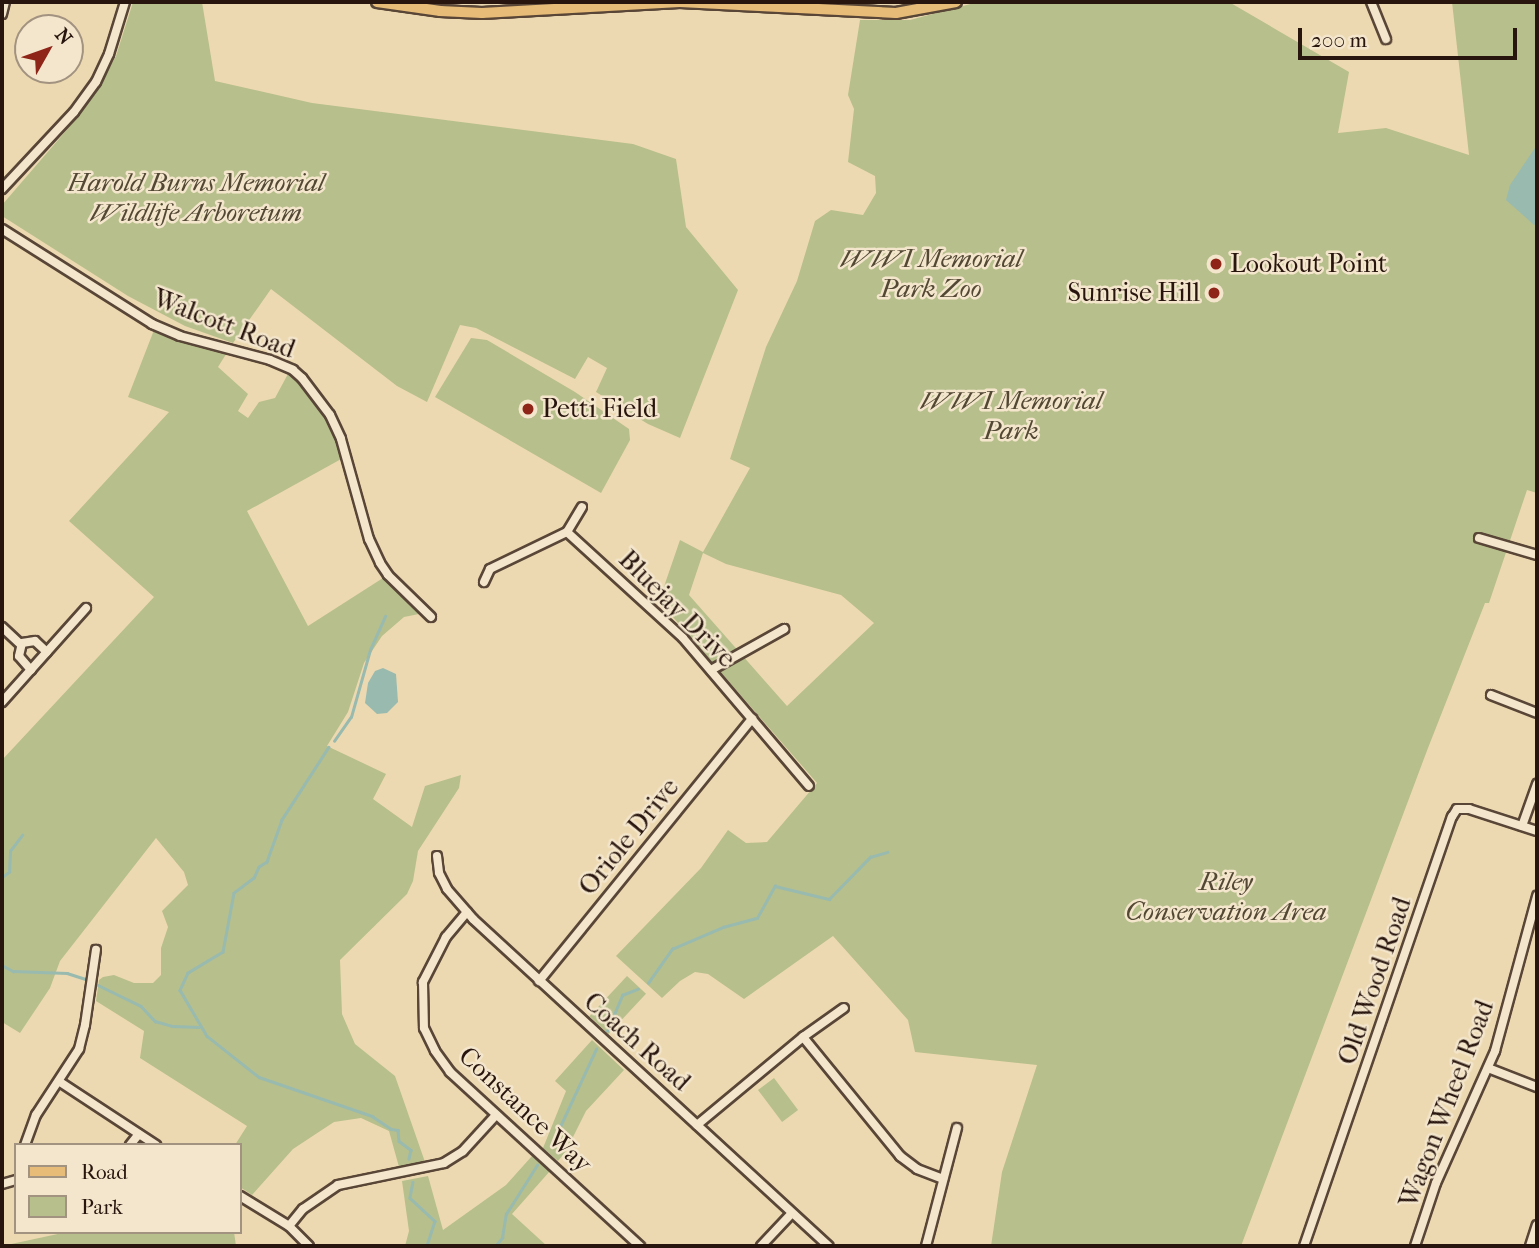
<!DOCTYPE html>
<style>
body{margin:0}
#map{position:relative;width:1539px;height:1248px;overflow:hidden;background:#edd9b1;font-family:"IM FELL French Canon",serif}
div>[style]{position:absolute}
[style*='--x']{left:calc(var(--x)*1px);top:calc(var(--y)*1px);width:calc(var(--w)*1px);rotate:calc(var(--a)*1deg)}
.green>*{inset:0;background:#b7bf8c;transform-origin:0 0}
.water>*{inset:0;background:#99baaf}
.stream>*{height:2.5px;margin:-1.25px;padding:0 1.25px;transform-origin:1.25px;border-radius:1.25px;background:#99baaf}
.roads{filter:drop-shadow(2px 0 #594637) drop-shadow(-2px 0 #594637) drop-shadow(0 2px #594637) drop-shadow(0 -2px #594637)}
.minor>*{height:8px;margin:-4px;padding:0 4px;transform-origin:4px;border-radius:4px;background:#f3e6cc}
.major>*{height:10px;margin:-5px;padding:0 5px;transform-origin:5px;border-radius:5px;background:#e6bc78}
.dots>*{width:19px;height:19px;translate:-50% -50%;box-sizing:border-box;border:4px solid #f3e6cc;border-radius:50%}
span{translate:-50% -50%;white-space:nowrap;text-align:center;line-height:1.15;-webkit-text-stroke:5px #f3e6cc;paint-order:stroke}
.park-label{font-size:26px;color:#534834;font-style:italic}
.poi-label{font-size:26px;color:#28150e}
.left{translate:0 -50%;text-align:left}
.right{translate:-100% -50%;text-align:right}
.street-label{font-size:26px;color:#28150e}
.frame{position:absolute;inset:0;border:4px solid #28150e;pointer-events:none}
.legend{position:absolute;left:14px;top:1143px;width:228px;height:91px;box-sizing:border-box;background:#f3e6cc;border:2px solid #a29280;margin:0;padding:9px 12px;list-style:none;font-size:21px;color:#28150e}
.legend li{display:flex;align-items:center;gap:14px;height:35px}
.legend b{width:35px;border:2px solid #a29280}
.north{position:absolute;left:14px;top:14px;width:70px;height:70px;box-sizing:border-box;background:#f3e6cc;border:2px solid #a29280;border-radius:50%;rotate:50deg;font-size:19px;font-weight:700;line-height:28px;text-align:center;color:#28150e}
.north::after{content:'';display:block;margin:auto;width:24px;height:32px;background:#8f2418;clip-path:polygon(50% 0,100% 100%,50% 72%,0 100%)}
.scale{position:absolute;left:1298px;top:28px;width:219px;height:32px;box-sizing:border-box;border:4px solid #28150e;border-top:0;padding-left:9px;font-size:21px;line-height:24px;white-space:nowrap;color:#28150e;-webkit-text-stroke:5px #f3e6cc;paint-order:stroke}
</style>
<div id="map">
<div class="green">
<div style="clip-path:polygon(133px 2px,202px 2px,215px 81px,312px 103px,633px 144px,676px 159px,686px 227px,738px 290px,680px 438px,648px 424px,596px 392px,607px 368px,588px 357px,575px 379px,476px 328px,460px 325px,427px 402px,397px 386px,271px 289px,233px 343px,185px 326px,128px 296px,2px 216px,2px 205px,71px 125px,96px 91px,116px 56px)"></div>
<div style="clip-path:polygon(evenodd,978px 2px,1229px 2px,1349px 72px,1338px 133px,1386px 128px,1469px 155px,1452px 2px,1537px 2px,1537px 493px,1527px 490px,1489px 603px,1485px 603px,1428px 748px,1241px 1246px,991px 1246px,1002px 1172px,1037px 1065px,915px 1052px,908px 1020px,833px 936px,744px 999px,708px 974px,695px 972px,680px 981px,662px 998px,616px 956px,701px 868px,728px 830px,746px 843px,767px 842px,817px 783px,659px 601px,680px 540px,703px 552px,750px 468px,730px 459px,766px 347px,797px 281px,815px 221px,831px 210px,863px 215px,876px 193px,875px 176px,848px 162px,854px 109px,848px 95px,860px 20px,910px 20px,978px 2px,703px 553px,726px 564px,841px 595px,874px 623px,787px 706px,689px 595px,703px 553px)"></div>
<div style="clip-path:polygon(154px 330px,228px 351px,218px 367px,248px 394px,238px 411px,248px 418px,259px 402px,275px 398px,289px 372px,311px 396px,334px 432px,343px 458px,247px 511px,308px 626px,383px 578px,419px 614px,404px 617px,382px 636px,364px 663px,348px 712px,327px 746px,386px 774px,373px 799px,412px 827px,425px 786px,461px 775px,459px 788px,418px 851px,413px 881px,407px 894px,340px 960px,342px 1014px,355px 1044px,395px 1076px,425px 1162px,399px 1167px,389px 1131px,361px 1118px,334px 1122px,293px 1149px,252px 1195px,240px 1187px,240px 1145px,235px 1145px,247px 1126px,140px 1058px,144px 1031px,96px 1001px,99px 980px,103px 977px,114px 975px,134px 983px,153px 983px,161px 975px,161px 948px,168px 927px,162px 911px,188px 885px,184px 872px,156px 838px,60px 961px,50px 988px,20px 1033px,2px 1022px,2px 760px,154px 597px,69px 521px,169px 412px,128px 397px)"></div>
<div style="clip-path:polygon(471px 338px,487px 340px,575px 392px,629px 429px,630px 440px,601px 493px,435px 397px)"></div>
<div style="left:627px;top:976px;width:26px;height:55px;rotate:43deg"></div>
<div style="clip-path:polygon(592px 1040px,624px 1070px,586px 1111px,566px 1151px,558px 1161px,543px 1148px,566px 1091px,555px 1081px)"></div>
<div style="left:774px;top:1078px;width:40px;height:20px;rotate:53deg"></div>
<div style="clip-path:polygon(532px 1156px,550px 1171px,512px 1214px,547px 1246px,405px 1246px,409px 1231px,402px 1181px,428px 1176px,443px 1230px,506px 1185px)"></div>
<div style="clip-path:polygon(67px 1232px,234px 1232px,236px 1246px,2px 1246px)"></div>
</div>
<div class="water">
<div style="clip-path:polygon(1537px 145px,1537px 224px,1534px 225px,1506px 200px,1510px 185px)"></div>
<div style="clip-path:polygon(383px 668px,396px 674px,398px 702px,387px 713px,377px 714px,365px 703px,368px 683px,375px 671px)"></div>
</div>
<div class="stream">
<div style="--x:334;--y:741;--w:29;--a:-55"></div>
<div style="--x:351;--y:717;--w:70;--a:-74.2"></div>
<div style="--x:370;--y:650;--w:37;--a:-66"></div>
<div style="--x:329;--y:747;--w:87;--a:122.8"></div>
<div style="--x:282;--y:820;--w:45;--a:109.7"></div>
<div style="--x:267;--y:862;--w:9;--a:148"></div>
<div style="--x:259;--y:867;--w:12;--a:114"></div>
<div style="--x:254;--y:878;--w:25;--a:143"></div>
<div style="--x:234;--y:893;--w:60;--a:100.6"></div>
<div style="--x:223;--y:952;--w:41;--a:149"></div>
<div style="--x:188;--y:973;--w:19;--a:115"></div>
<div style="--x:180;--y:990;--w:53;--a:59.6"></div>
<div style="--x:207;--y:1036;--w:66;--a:38.3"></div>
<div style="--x:259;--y:1077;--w:120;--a:19"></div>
<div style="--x:372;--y:1116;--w:23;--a:34"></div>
<div style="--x:391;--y:1129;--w:7;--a:8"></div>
<div style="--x:398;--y:1130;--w:11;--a:85"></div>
<div style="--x:399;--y:1141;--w:15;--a:37"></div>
<div style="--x:411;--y:1150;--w:9;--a:103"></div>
<div style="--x:2;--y:877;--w:9;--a:-36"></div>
<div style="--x:9;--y:872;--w:21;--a:-87"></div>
<div style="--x:10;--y:851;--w:20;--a:-53"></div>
<div style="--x:2;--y:965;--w:13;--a:29"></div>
<div style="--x:13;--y:971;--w:54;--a:2.1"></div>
<div style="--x:67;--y:973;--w:19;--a:18"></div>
<div style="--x:648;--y:983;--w:42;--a:-54.8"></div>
<div style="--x:672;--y:949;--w:56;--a:-23.3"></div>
<div style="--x:723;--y:927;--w:35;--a:-15"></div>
<div style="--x:757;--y:918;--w:37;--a:-61"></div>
<div style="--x:775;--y:886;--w:56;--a:13.5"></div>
<div style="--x:829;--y:899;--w:59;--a:-45.7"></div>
<div style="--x:870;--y:857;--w:18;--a:-16"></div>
<div style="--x:96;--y:984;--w:50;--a:26.1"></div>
<div style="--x:141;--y:1006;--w:21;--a:47"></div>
<div style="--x:155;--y:1021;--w:18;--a:16"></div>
<div style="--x:172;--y:1026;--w:27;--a:2"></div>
<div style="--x:607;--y:1031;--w:39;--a:-67"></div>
<div style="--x:622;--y:995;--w:17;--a:-21"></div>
<div style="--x:551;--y:1146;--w:107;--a:-65.1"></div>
<div style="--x:413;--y:1182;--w:16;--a:101"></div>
<div style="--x:410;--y:1198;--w:34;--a:43"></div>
<div style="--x:435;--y:1221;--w:26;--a:108"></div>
<div style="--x:495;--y:1246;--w:11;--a:-49"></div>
<div style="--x:502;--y:1238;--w:24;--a:-81"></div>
<div style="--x:506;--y:1214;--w:58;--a:-57.7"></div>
</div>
<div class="roads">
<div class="minor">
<div style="--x:1371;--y:2;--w:40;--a:68"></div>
<div style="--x:2;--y:14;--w:12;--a:-76"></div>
<div style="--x:2;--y:189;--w:105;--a:-46.9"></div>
<div style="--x:74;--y:112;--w:37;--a:-54"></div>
<div style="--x:96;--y:82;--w:31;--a:-65"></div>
<div style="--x:109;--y:54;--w:54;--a:-72.9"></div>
<div style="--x:2;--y:229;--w:178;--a:32.3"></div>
<div style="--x:152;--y:324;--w:30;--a:23"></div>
<div style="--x:180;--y:336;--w:93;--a:14.9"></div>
<div style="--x:270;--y:360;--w:25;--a:23"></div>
<div style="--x:293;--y:370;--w:12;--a:42"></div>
<div style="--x:302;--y:378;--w:46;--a:52.9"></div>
<div style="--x:330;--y:415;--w:26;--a:65"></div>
<div style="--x:341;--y:439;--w:104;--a:74.4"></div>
<div style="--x:369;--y:539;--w:26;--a:65"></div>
<div style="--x:380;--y:563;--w:14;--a:56"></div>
<div style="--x:388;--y:575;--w:60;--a:44.3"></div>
<div style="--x:567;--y:532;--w:157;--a:42.4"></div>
<div style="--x:683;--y:638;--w:194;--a:49.6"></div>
<div style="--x:1479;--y:538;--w:60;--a:16.3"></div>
<div style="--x:484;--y:582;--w:14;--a:-65"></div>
<div style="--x:490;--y:569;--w:85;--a:-25.7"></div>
<div style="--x:567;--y:532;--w:29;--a:-59"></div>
<div style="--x:2;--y:627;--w:26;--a:43"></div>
<div style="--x:31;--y:670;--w:18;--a:-131"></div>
<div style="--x:19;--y:656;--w:13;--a:-77"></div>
<div style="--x:22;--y:643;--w:13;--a:-9"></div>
<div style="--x:35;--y:641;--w:16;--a:43"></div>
<div style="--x:711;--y:670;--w:84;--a:-29.3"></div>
<div style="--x:1491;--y:695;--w:49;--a:21.4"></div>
<div style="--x:2;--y:702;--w:126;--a:-48.2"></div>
<div style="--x:1522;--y:826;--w:45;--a:-70.3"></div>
<div style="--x:437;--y:856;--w:17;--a:83"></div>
<div style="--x:439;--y:873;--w:18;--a:63"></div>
<div style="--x:447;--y:889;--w:40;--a:49"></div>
<div style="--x:473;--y:919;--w:483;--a:42.6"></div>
<div style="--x:467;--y:912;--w:33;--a:130"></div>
<div style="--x:446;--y:937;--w:51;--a:117.1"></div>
<div style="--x:423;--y:982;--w:46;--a:88.8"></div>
<div style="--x:424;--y:1028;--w:25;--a:64"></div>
<div style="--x:435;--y:1051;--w:26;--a:54"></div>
<div style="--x:450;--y:1072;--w:258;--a:42.5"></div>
<div style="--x:539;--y:981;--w:338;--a:-50.9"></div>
<div style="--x:803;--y:1037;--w:154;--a:50.8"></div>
<div style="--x:900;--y:1156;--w:21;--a:37"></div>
<div style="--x:917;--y:1169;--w:28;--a:21"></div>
<div style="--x:1488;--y:1068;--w:53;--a:21.2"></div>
<div style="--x:60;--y:1082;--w:115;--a:33.3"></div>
<div style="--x:697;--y:1125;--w:138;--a:-39.7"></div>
<div style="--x:803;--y:1037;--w:50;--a:-35.3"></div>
<div style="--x:25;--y:1145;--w:32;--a:-70"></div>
<div style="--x:36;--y:1115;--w:79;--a:-56.9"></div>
<div style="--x:79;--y:1049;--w:25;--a:-76"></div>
<div style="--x:85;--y:1025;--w:76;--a:-81.7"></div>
<div style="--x:130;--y:1145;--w:14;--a:-51"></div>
<div style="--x:2;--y:1184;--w:15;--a:-16"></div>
<div style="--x:240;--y:1196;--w:57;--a:31.5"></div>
<div style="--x:289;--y:1226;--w:28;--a:45"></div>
<div style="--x:289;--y:1226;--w:22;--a:-51"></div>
<div style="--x:303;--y:1209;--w:42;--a:-34.4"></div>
<div style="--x:338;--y:1185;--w:108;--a:-11.7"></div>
<div style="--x:444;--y:1163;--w:22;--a:-32"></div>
<div style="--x:463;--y:1151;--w:49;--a:-47.5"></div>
<div style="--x:761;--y:1246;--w:45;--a:-46.8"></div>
<div style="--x:926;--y:1246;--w:122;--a:-75.3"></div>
<div style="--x:1304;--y:1246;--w:454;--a:-71"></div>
<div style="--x:1452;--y:817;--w:9;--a:-58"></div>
<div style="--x:1457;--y:809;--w:12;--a:0"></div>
<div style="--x:1469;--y:809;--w:71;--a:17.9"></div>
<div style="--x:1415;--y:1246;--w:66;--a:-71.6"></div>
<div style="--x:1436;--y:1183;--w:145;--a:-65.9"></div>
<div style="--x:1495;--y:1051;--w:161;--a:-74.8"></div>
<div style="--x:1530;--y:1246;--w:22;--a:-72"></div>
</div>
<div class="major">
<div style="--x:377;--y:2;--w:64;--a:8.1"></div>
<div style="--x:440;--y:11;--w:42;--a:2.7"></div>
<div style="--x:482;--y:13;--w:198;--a:-3.2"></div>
<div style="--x:680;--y:2;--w:216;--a:2.9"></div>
<div style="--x:896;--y:13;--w:61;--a:-10.4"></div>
</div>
</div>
<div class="dots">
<div style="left:1216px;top:264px;background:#8f2418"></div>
<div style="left:1214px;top:293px;background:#8f2418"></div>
<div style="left:528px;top:409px;background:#8f2418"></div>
</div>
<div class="park-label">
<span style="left:196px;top:198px">Harold Burns Memorial<br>Wildlife Arboretum</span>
<span style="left:931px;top:274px">WWI Memorial<br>Park Zoo</span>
<span style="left:1011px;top:416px">WWI Memorial<br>Park</span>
<span style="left:1226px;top:897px">Riley<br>Conservation Area</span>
</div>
<div class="poi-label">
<span class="left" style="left:1230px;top:264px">Lookout Point</span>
<span class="right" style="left:1200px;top:293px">Sunrise Hill</span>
<span class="left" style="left:542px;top:409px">Petti Field</span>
</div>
<div class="street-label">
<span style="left:224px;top:324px;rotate:21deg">Walcott Road</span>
<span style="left:677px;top:609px;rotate:45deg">Bluejay Drive</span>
<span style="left:629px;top:837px;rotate:-51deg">Oriole Drive</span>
<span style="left:1375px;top:981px;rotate:-71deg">Old Wood Road</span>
<span style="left:637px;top:1042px;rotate:42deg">Coach Road</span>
<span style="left:1447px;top:1104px;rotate:-69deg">Wagon Wheel Road</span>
<span style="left:525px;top:1110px;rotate:43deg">Constance Way</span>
</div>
<div class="frame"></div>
<ul class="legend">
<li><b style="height:9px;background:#e6bc78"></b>Road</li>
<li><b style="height:19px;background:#b7bf8c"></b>Park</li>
</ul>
<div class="north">N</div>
<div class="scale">200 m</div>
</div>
